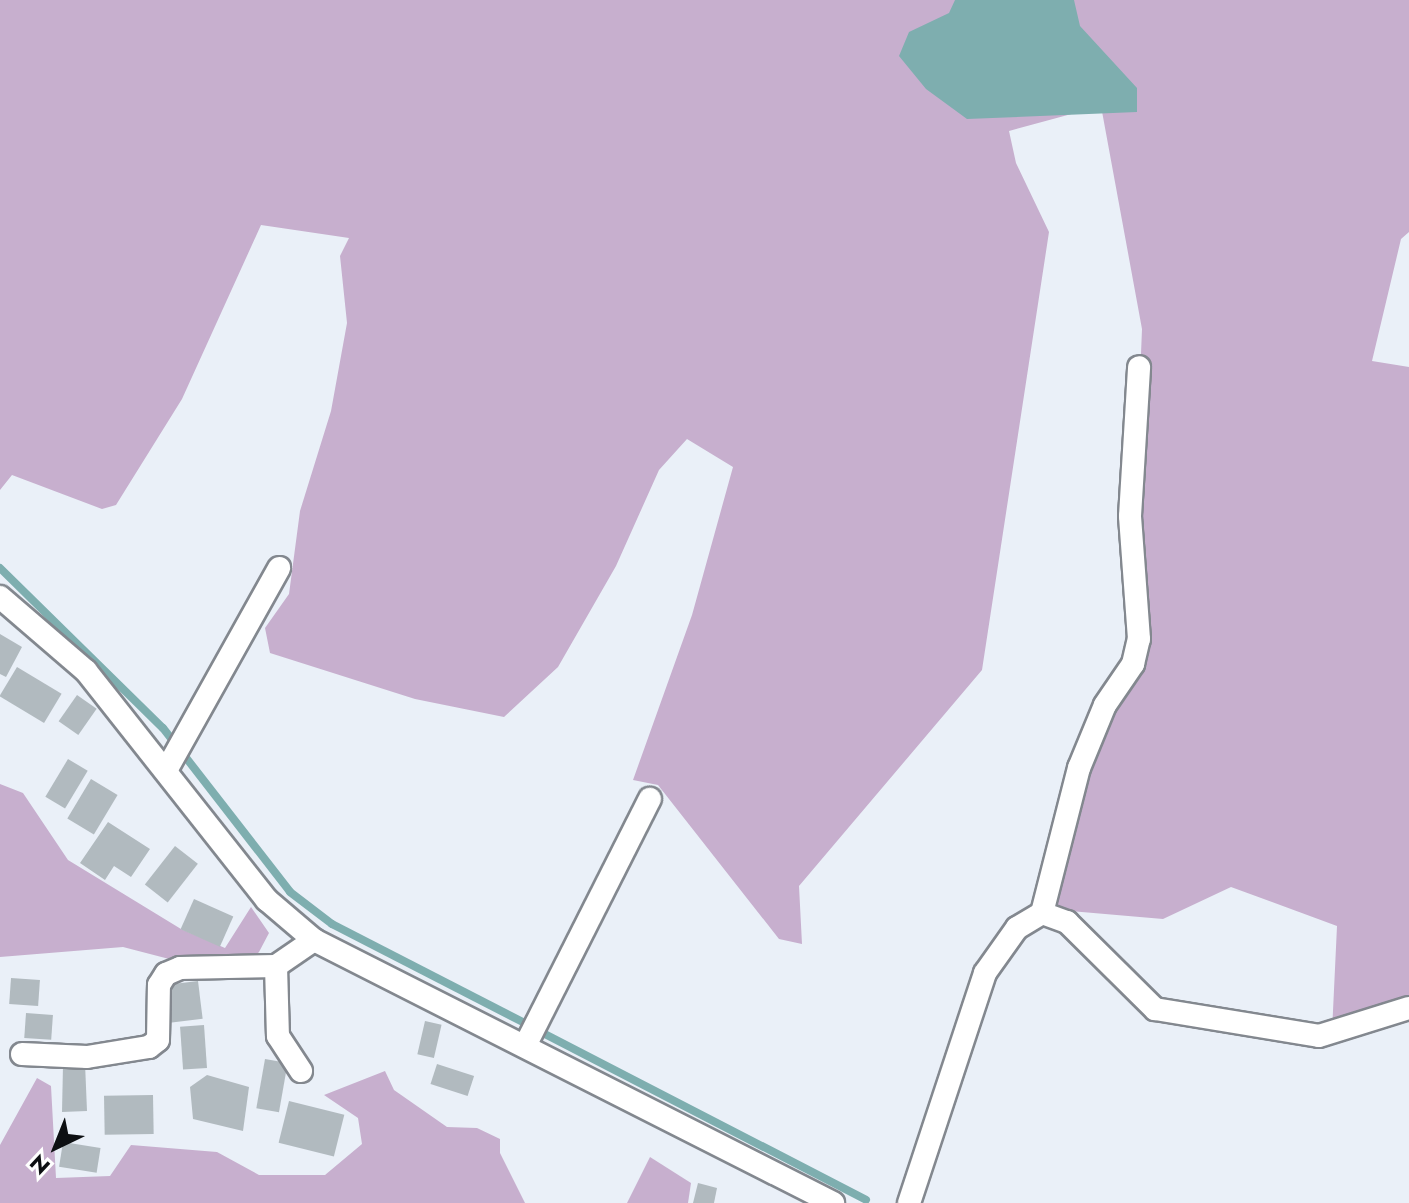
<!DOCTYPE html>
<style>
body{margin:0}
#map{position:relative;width:1409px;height:1203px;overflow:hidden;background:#eaf0f8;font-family:Jost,sans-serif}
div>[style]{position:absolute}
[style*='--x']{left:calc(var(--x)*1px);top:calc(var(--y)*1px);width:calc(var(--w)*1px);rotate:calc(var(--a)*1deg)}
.forest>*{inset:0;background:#c7afce}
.water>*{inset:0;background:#7eaeaf}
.stream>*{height:8px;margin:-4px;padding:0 4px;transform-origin:4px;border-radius:4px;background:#7eaeaf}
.building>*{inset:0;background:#b1babf;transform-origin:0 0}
.roads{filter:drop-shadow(2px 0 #83888f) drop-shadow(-2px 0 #83888f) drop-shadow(0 2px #83888f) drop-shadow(0 -2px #83888f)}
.street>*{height:22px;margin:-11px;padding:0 11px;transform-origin:11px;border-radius:11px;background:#fff}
span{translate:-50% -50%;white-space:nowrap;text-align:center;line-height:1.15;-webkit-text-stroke:6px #fff;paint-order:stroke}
.north{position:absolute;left:16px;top:1107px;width:80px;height:80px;-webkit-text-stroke:6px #fff;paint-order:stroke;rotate:223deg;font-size:22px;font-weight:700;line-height:32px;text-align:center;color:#0d0f12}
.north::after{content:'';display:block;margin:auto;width:28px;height:36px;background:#0d0f12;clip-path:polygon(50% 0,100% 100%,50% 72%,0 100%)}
</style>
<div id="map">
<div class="forest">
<div style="clip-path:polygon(0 0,1409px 0,1409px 232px,1401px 239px,1372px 361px,1409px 367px,1409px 1009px,1332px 1032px,1337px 926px,1231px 887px,1163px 919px,1047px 909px,1075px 797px,1128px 672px,1142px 329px,1101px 106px,1009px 131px,1016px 163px,1049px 232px,982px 670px,799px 886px,802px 944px,779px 939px,658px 785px,633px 780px,692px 615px,733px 467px,687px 439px,659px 470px,616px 566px,558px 667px,504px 717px,415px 699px,270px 653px,265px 628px,289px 594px,300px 511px,331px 411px,347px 323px,340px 256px,349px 238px,261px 225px,182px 399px,116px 505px,102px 509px,12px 475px,0 490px)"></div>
<div style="clip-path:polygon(0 784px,23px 793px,68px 860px,181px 929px,225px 948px,251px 907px,269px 933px,259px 952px,246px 965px,200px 967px,123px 947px,0 957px)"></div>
<div style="clip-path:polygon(385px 1071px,394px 1090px,447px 1127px,477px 1128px,500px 1139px,500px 1153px,525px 1203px,0 1203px,0 1145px,37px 1078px,51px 1086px,56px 1178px,110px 1176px,131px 1145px,217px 1152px,259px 1175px,325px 1175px,362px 1144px,358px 1118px,324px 1095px)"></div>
<div style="clip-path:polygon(650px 1157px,691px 1183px,688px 1203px,627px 1203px)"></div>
</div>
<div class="water">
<div style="clip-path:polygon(955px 0,1074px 0,1080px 26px,1137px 88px,1137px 112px,967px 119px,926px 89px,899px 56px,909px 32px,949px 13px)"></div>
</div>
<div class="stream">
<div style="--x:0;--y:568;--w:228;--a:44.5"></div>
<div style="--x:163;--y:728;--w:207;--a:52.2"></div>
<div style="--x:290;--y:892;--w:53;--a:37.3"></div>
<div style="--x:332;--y:924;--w:215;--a:27.2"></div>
<div style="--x:539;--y:1031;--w:368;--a:27.3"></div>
</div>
<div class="building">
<div style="clip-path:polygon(0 634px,22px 647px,6px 677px,0 674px)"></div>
<div style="left:17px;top:667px;width:52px;height:34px;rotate:31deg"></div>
<div style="left:77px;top:695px;width:24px;height:32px;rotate:35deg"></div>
<div style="left:68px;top:759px;width:23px;height:44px;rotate:31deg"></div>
<div style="left:91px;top:779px;width:31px;height:46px;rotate:31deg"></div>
<div style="clip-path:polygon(108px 822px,150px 849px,131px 877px,114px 866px,105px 880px,80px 863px)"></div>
<div style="left:175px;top:846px;width:29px;height:49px;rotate:38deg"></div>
<div style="left:194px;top:899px;width:43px;height:33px;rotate:24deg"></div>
<div style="left:11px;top:978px;width:29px;height:26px;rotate:4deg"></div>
<div style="left:198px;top:981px;width:38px;height:33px;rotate:83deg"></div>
<div style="left:26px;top:1013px;width:27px;height:25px;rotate:4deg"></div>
<div style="left:425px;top:1021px;width:17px;height:34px;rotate:13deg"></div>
<div style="left:204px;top:1025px;width:43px;height:24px;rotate:86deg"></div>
<div style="left:265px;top:1059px;width:23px;height:50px;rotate:10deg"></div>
<div style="clip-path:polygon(85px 1063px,87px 1111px,62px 1112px,63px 1065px)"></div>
<div style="left:437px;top:1064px;width:39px;height:21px;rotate:18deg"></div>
<div style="clip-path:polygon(207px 1075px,249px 1087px,243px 1131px,193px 1119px,190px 1087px)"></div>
<div style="left:153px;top:1095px;width:39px;height:49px;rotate:89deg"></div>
<div style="left:289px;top:1101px;width:57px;height:43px;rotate:14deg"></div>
<div style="left:63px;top:1142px;width:38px;height:25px;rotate:9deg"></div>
<div style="clip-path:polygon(698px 1183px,717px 1188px,714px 1203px,693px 1203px)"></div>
</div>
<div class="roads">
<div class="street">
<div style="--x:0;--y:597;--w:113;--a:40.7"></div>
<div style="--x:86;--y:671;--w:292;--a:51.7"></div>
<div style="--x:267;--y:900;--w:62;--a:40.4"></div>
<div style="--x:314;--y:940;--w:582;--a:26.87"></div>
<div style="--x:168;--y:767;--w:228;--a:-60.8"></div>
<div style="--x:1042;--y:913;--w:150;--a:-75.7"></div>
<div style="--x:1079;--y:768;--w:68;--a:-67.6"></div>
<div style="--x:1105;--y:705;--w:50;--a:-55.7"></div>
<div style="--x:1133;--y:664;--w:26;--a:-77"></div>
<div style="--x:1139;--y:639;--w:123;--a:-94.2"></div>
<div style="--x:1130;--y:516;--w:149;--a:-86.5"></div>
<div style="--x:276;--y:966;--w:70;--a:88.4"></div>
<div style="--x:278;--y:1036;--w:42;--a:56.7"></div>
<div style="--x:525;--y:1046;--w:277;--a:-63.2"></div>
<div style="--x:22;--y:1054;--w:65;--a:2.6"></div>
<div style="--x:87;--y:1057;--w:63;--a:-9.2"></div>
<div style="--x:149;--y:1047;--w:11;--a:-38"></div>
<div style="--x:158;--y:1040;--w:55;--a:-89"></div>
<div style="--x:159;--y:985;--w:13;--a:-58"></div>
<div style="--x:166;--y:974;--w:15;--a:-23"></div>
<div style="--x:180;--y:968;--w:96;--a:-1.2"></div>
<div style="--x:276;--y:966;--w:46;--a:-34.4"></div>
<div style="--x:909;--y:1203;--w:242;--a:-71.7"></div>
<div style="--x:985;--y:973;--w:55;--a:-54.6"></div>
<div style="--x:1017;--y:928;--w:29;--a:-31"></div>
<div style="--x:1042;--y:913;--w:27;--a:20"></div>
<div style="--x:1067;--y:922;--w:124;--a:44.7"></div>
<div style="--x:1155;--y:1009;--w:166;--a:9.3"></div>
<div style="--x:1319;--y:1036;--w:94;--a:-17.3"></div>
</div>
</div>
<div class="north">N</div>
</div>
